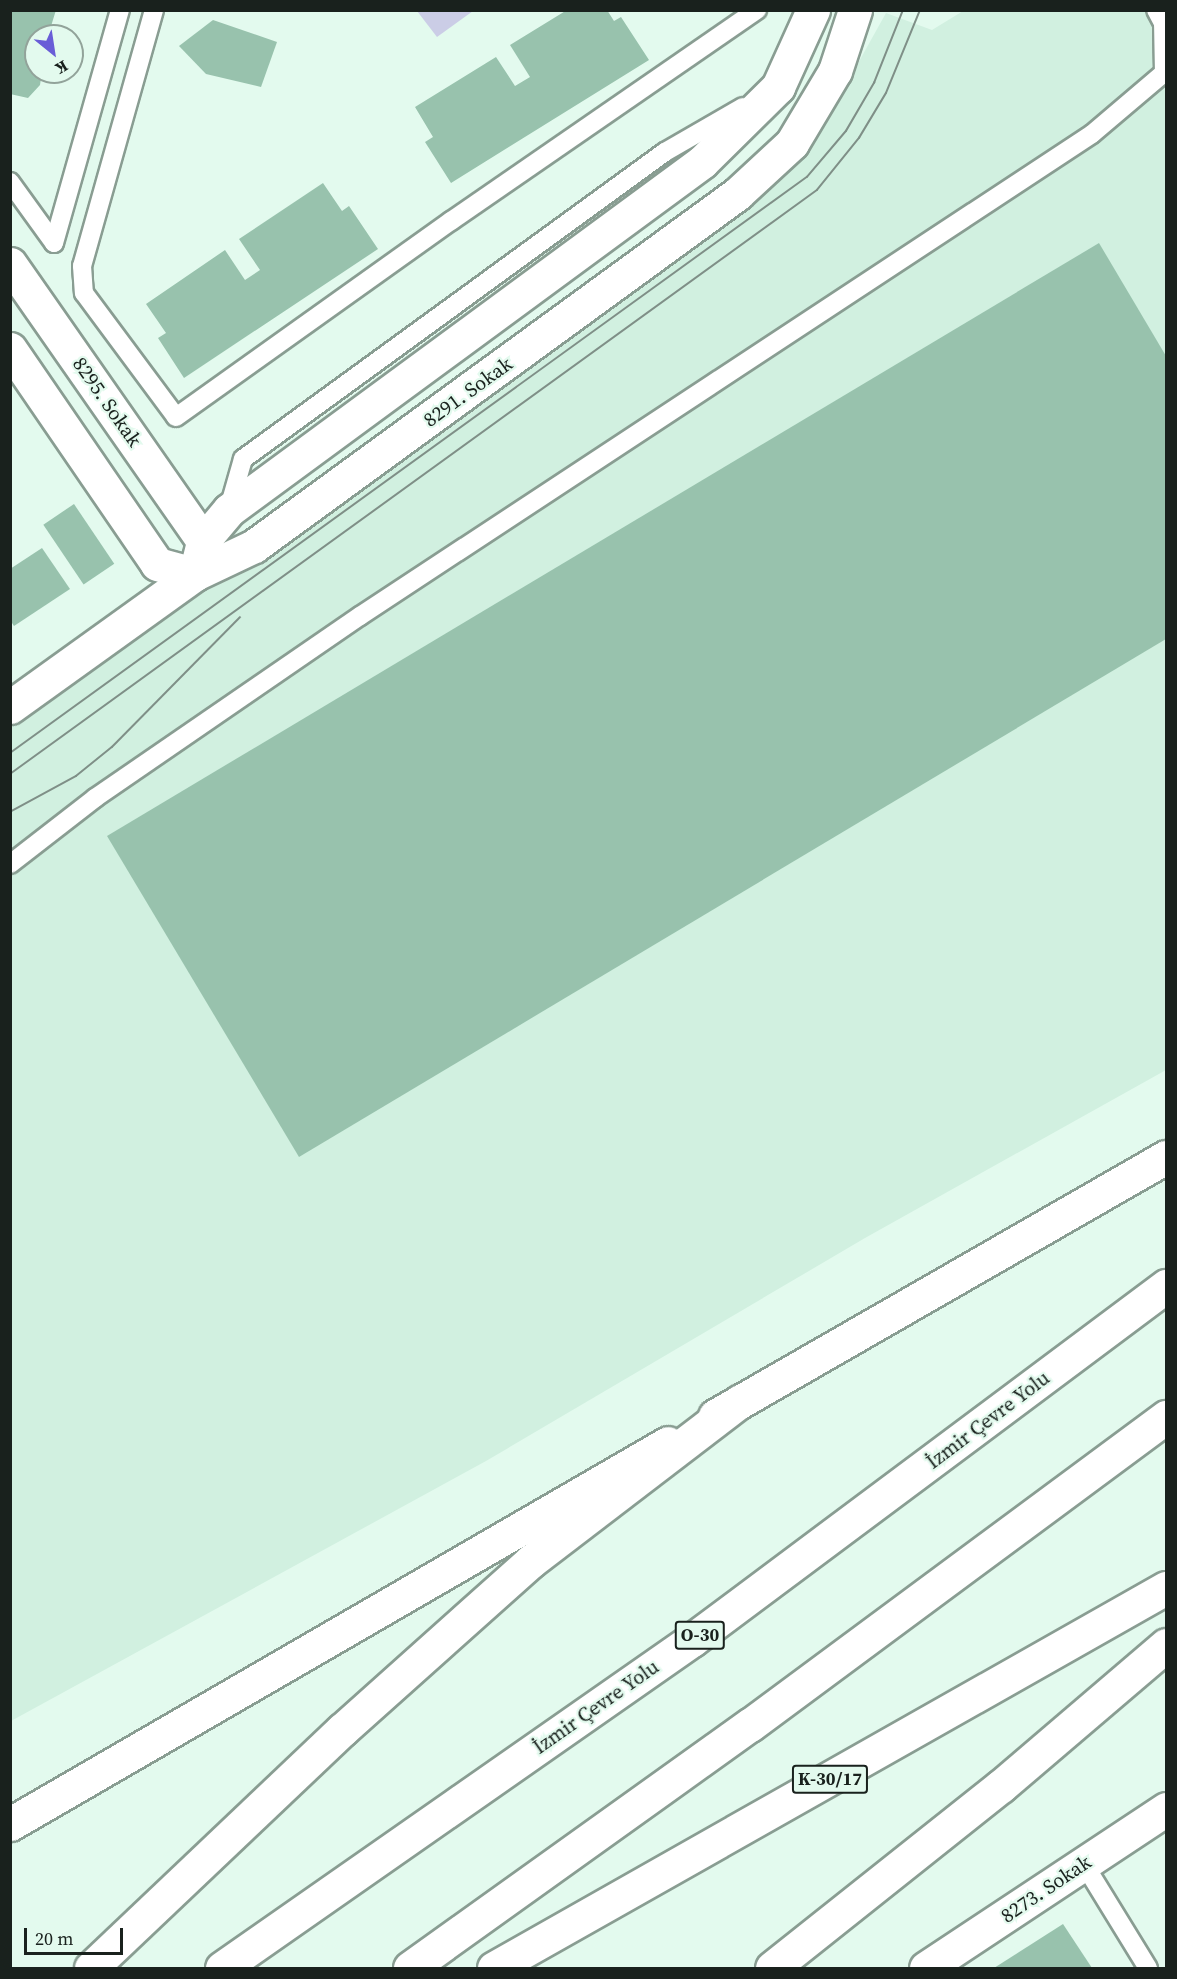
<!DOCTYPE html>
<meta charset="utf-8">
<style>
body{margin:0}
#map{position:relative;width:1177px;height:1979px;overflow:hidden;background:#e3faee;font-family:"Source Serif 4",serif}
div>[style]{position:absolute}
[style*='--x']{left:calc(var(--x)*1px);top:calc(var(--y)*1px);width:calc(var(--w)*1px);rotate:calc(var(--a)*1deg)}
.built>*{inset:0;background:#d1f0e0}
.green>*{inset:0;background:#cbcde6}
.building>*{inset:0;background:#98c2ad;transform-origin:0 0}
.roads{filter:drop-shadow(2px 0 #899d92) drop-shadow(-2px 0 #899d92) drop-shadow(0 2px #899d92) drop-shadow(0 -2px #899d92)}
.service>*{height:18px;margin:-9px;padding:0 9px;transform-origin:9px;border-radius:9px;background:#fff}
.minor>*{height:33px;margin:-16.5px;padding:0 16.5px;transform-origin:16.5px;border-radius:16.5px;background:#fff}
.primary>*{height:33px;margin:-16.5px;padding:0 16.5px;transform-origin:16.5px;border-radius:16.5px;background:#fff}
.motorway>*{height:33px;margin:-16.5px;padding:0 16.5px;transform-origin:16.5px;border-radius:16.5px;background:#fff}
.tram>*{height:1.5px;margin:-0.75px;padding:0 0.75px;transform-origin:0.75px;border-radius:0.75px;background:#7f8f87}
span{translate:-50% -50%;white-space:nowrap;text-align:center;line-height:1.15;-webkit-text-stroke:4.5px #e3faee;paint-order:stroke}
.shield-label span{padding:2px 4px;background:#e3faee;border:2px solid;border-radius:4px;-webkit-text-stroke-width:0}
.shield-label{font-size:18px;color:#19211d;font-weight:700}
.street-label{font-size:20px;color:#19211d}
.frame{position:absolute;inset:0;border:12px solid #19211d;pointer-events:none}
.north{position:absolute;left:24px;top:24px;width:60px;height:60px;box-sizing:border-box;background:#e3faee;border:2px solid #92a39a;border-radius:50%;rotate:150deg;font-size:16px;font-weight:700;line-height:24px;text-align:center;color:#19211d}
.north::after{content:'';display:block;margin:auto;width:21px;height:27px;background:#695dd7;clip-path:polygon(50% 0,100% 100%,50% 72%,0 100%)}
.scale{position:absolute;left:24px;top:1928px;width:99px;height:27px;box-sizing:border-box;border:3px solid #19211d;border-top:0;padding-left:8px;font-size:18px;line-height:21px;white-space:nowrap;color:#19211d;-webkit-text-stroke:4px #e3faee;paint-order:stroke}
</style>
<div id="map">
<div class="built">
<div style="clip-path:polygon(963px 11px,1166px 11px,1166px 1070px,865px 1238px,486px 1461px,11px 1721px,11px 711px,224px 576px,808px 153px,886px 13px,932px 30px)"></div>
</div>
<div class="green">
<div style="clip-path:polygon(417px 11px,473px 11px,437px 37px)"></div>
</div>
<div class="building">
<div style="clip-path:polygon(10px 10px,56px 10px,48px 36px,36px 36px,36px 42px,30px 41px,36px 56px,36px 72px,42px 72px,40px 85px,28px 98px,10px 94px)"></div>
<div style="clip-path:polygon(567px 10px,607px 10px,614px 21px,621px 17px,649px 60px,451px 183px,425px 142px,433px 137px,415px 107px,496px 57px,515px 86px,530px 77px,510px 45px)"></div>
<div style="clip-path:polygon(213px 20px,277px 42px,261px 87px,206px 74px,179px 46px)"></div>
<div style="clip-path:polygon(323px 183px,342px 211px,349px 206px,378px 249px,184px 378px,158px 338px,166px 333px,146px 304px,225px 250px,245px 280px,260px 270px,239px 239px)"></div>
<div style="clip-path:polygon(1099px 243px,1166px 356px,1166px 639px,299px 1157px,107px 836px)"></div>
<div style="left:74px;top:504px;width:72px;height:37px;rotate:56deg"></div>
<div style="clip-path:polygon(42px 548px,70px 589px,14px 626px,10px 620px,10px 569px)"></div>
<div style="clip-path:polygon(1063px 1924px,1092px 1968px,994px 1968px)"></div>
</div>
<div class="roads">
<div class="service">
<div style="--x:154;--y:10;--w:266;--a:105.7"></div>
<div style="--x:82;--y:266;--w:27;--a:86"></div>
<div style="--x:84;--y:293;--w:154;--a:53.4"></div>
<div style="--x:176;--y:417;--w:338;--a:-35.5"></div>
<div style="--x:451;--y:221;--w:372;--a:-34.6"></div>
<div style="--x:10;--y:182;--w:75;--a:54.2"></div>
<div style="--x:54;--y:243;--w:242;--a:-74.2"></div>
<div style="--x:229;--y:508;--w:51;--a:-74.1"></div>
<div style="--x:243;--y:459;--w:522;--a:-36.04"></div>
<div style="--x:665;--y:152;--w:90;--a:-30"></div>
<div style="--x:10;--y:864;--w:108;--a:-37.8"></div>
<div style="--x:95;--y:798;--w:321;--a:-34.5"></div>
<div style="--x:360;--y:616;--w:876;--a:-33.36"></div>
<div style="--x:1092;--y:134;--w:94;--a:-40.3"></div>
<div style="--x:1164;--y:73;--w:50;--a:-91.1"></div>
<div style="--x:1163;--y:23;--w:15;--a:-118"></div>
<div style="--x:1084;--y:1864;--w:122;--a:58.4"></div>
</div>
<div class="minor">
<div style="--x:10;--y:264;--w:338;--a:55.1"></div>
<div style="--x:10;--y:349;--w:260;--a:55.6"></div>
<div style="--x:157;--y:564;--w:39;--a:15"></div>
<div style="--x:195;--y:574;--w:34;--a:-76"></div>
<div style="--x:203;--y:541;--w:40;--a:-50"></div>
<div style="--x:229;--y:510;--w:587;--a:-36.34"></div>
<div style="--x:702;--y:162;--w:107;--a:-44.6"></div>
<div style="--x:778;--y:87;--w:85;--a:-65.6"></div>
<div style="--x:10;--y:707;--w:228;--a:-35.7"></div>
<div style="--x:195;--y:574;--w:65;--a:-25.4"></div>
<div style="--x:254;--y:546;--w:598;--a:-36.08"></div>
<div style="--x:737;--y:194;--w:75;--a:-42.8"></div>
<div style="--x:792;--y:143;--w:84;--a:-59.2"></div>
<div style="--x:835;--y:71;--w:64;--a:-71.8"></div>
<div style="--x:926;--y:1968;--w:288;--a:-33.5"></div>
</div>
<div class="primary">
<div style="--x:715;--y:1416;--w:520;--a:-29.87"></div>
<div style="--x:10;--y:1824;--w:760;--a:-30.07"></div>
<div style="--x:772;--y:1968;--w:293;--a:-38.5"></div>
<div style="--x:1001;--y:1786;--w:217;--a:-40.5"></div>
</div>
<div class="motorway">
<div style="--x:91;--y:1968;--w:346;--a:-43.5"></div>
<div style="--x:342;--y:1730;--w:254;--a:-41.8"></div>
<div style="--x:531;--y:1561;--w:263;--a:-37.4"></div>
<div style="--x:222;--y:1968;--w:573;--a:-34.91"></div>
<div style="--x:692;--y:1640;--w:592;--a:-36.75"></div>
<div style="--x:410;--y:1968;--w:418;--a:-35.6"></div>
<div style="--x:750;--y:1725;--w:518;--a:-36.52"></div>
<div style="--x:494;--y:1968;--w:772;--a:-29.49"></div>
</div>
</div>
<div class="tram">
<div style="--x:10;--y:753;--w:983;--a:-35.86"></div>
<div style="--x:807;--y:177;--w:60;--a:-49.7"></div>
<div style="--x:846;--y:131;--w:56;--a:-59.7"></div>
<div style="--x:874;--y:83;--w:79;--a:-68.3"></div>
<div style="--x:10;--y:774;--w:996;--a:-35.89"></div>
<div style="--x:817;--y:190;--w:67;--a:-51.1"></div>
<div style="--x:859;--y:138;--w:52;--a:-59"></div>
<div style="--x:886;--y:93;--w:90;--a:-67.7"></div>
<div style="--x:10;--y:812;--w:75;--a:-28.6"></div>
<div style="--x:76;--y:776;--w:46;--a:-38.9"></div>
<div style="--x:112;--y:747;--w:182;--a:-45.4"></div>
</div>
<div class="shield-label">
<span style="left:700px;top:1635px">O-30</span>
<span style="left:830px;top:1779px">K-30/17</span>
</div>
<div class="street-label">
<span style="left:468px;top:392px;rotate:-36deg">8291. Sokak</span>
<span style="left:107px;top:402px;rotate:55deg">8295. Sokak</span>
<span style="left:988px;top:1420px;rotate:-37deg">İzmir Çevre Yolu</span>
<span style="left:596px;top:1707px;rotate:-35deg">İzmir Çevre Yolu</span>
<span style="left:1046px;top:1889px;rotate:-34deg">8273. Sokak</span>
</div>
<div class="frame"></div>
<div class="north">K</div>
<div class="scale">20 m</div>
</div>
